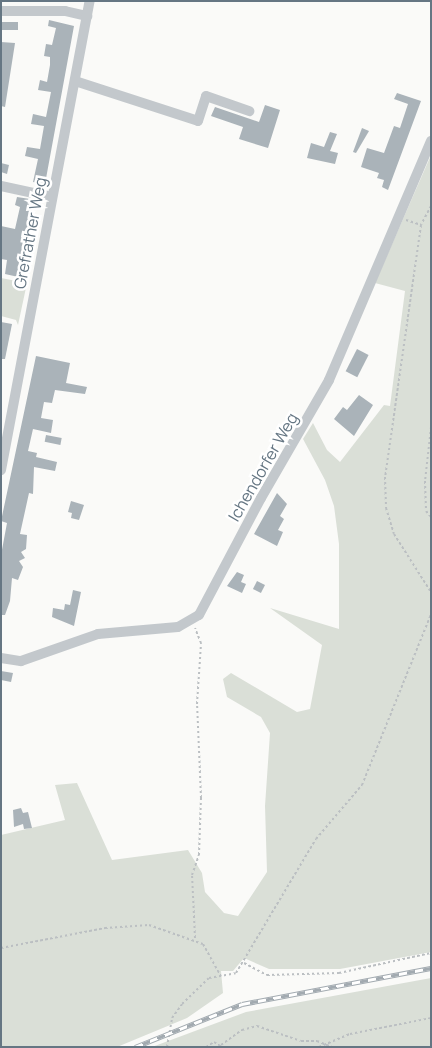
<!DOCTYPE html>
<style>
body{margin:0}
#map{position:relative;width:432px;height:1048px;overflow:hidden;background:#fafaf8;font-family:Manrope,sans-serif}
div>[style]{position:absolute}
[style*='--x']{left:calc(var(--x)*1px);top:calc(var(--y)*1px);width:calc(var(--w)*1px);rotate:calc(var(--a)*1deg)}
.green>*{inset:0;background:#dadfd7}
.building>*{inset:0;background:#aab3b9;transform-origin:0 0}
.path>*{height:2px;margin-top:-1px;transform-origin:0;background:repeating-linear-gradient(90deg,#bbbfc2 0 2.5px,transparent 0 5px)}
.minor>*{height:10px;margin:-5px;padding:0 5px;transform-origin:5px;border-radius:5px;background:#c3c8cc}
.rail>*{height:4.5px;margin-top:-2.25px;transform-origin:0;background:repeating-linear-gradient(90deg,#fff 0 8px,#a2aab0 0 16px);box-sizing:border-box;border-block:1px solid #a2aab0}
span{translate:-50% -50%;white-space:nowrap;text-align:center;line-height:1.15;-webkit-text-stroke:5px #fff;paint-order:stroke}
.street-label{font-size:16px;color:#657683}
.frame{position:absolute;inset:0;border:2px solid #657683;pointer-events:none}
</style>
<div id="map">
<div class="green">
<div style="clip-path:polygon(431px 155px,431px 952px,340px 969px,269px 969px,244px 958px,233px 971px,221px 971px,223px 993px,187px 1018px,117px 1047px,1px 1047px,1px 835px,65px 820px,55px 785px,77px 783px,112px 860px,188px 850px,202px 873px,205px 892px,224px 913px,238px 916px,267px 872px,265px 806px,270px 733px,261px 717px,227px 697px,223px 679px,231px 673px,297px 712px,310px 709px,322px 645px,270px 608px,339px 629px,339px 544px,334px 506px,325px 480px,303px 439px,313px 423px,327px 450px,340px 462px,384px 405px,390px 406px,405px 291px,375px 283px)"></div>
<div style="clip-path:polygon(1px 278px,27px 283px,18px 325px,16px 320px,1px 316px)"></div>
<div style="clip-path:polygon(431px 978px,431px 1047px,152px 1047px,246px 1012px)"></div>
</div>
<div class="building">
<div style="clip-path:polygon(49px 20px,74px 26px,45px 184px,33px 182px,38px 159px,25px 156px,27px 147px,40px 149px,44px 126px,31px 124px,33px 114px,46px 117px,51px 92px,38px 90px,40px 80px,47px 82px,50px 65px,50px 57px,44px 56px,46px 44px,52px 45px,56px 28px,48px 26px)"></div>
<div style="left:2px;top:22px;width:16px;height:8px"></div>
<div style="clip-path:polygon(1px 42px,15px 43px,5px 107px,1px 106px)"></div>
<div style="clip-path:polygon(397px 93px,421px 101px,388px 190px,382px 187px,384px 180px,377px 178px,379px 173px,361px 167px,367px 148px,384px 153px,394px 126px,400px 128px,408px 104px,394px 99px)"></div>
<div style="clip-path:polygon(265px 105px,280px 110px,268px 148px,239px 139px,243px 127px,211px 116px,215px 107px,259px 122px)"></div>
<div style="clip-path:polygon(362px 128px,369px 131px,356px 153px,353px 152px)"></div>
<div style="clip-path:polygon(330px 132px,337px 134px,330px 151px,338px 153px,335px 164px,307px 158px,311px 143px,324px 147px)"></div>
<div style="clip-path:polygon(1px 163px,9px 165px,7px 174px,1px 172px)"></div>
<div style="clip-path:polygon(17px 197px,30px 199px,28px 208px,32px 208px,20px 269px,24px 270px,23px 278px,5px 274px,7px 260px,1px 259px,1px 226px,15px 229px,20px 207px,15px 205px)"></div>
<div style="clip-path:polygon(1px 322px,12px 324px,5px 359px,1px 359px)"></div>
<div style="left:357px;top:349px;width:13px;height:25px;rotate:27deg"></div>
<div style="clip-path:polygon(36px 356px,70px 363px,66px 383px,87px 387px,85px 394px,55px 390px,52px 403px,44px 402px,41px 418px,53px 420px,51px 433px,33px 429px,28px 451px,37px 453px,36px 457px,57px 462px,55px 471px,34px 467px,33px 494px,29px 493px,20px 534px,27px 535px,26px 549px,21px 552px,25px 558px,19px 561px,23px 567px,18px 580px,12px 578px,10px 601px,5px 615px,1px 615px,1px 555px,7px 523px,1px 521px)"></div>
<div style="clip-path:polygon(359px 395px,373px 405px,354px 436px,334px 419px,343px 407px,347px 410px)"></div>
<div style="left:46px;top:435px;width:16px;height:7px;rotate:11deg"></div>
<div style="clip-path:polygon(277px 493px,287px 504px,280px 516px,284px 519px,278px 530px,283px 532px,277px 546px,254px 534px)"></div>
<div style="clip-path:polygon(71px 501px,84px 505px,79px 520px,71px 518px,72px 513px,68px 512px)"></div>
<div style="clip-path:polygon(237px 572px,244px 575px,241px 582px,246px 584px,242px 593px,227px 586px)"></div>
<div style="left:257px;top:581px;width:9px;height:9px;rotate:27deg"></div>
<div style="clip-path:polygon(73px 590px,81px 592px,74px 626px,52px 617px,53px 608px,64px 610px,65px 604px,70px 605px)"></div>
<div style="clip-path:polygon(1px 671px,13px 673px,11px 682px,1px 680px)"></div>
<div style="clip-path:polygon(21px 808px,23px 813px,28px 812px,32px 828px,24px 829px,23px 824px,14px 827px,13px 810px)"></div>
</div>
<div class="path">
<div style="--x:431;--y:206;--w:21;--a:118"></div>
<div style="--x:421;--y:225;--w:255;--a:98.1"></div>
<div style="--x:385;--y:477;--w:31;--a:88"></div>
<div style="--x:386;--y:508;--w:27;--a:73"></div>
<div style="--x:394;--y:534;--w:69;--a:57.5"></div>
<div style="--x:406;--y:220;--w:16;--a:18"></div>
<div style="--x:431;--y:427;--w:54;--a:96.3"></div>
<div style="--x:425;--y:481;--w:30;--a:88"></div>
<div style="--x:426;--y:511;--w:8;--a:50"></div>
<div style="--x:195;--y:938;--w:63;--a:-92.7"></div>
<div style="--x:192;--y:875;--w:21;--a:-71"></div>
<div style="--x:199;--y:855;--w:57;--a:-88"></div>
<div style="--x:201;--y:798;--w:94;--a:-92.4"></div>
<div style="--x:197;--y:704;--w:61;--a:-86.2"></div>
<div style="--x:201;--y:643;--w:16;--a:-112"></div>
<div style="--x:1;--y:948;--w:106;--a:-10.9"></div>
<div style="--x:105;--y:928;--w:44;--a:-3.9"></div>
<div style="--x:149;--y:925;--w:57;--a:19.4"></div>
<div style="--x:203;--y:944;--w:37;--a:61"></div>
<div style="--x:244;--y:963;--w:26;--a:28"></div>
<div style="--x:267;--y:975;--w:72;--a:-1.6"></div>
<div style="--x:339;--y:973;--w:94;--a:-12.3"></div>
<div style="--x:221;--y:1045;--w:26;--a:-36"></div>
<div style="--x:242;--y:1030;--w:16;--a:-15"></div>
<div style="--x:257;--y:1026;--w:46;--a:18.8"></div>
<div style="--x:301;--y:1041;--w:16;--a:0"></div>
<div style="--x:317;--y:1041;--w:16;--a:22"></div>
<div style="--x:167;--y:1047;--w:29;--a:-80"></div>
<div style="--x:172;--y:1018;--w:17;--a:-54"></div>
<div style="--x:182;--y:1004;--w:37;--a:-44"></div>
<div style="--x:209;--y:978;--w:27;--a:-10"></div>
<div style="--x:236;--y:973;--w:156;--a:-59.2"></div>
<div style="--x:316;--y:839;--w:71;--a:-49.6"></div>
<div style="--x:362;--y:785;--w:184;--a:-68"></div>
<div style="--x:206;--y:1047;--w:9;--a:-32"></div>
<div style="--x:214;--y:1042;--w:9;--a:32"></div>
<div style="--x:319;--y:1047;--w:34;--a:-23"></div>
<div style="--x:350;--y:1034;--w:83;--a:-11.2"></div>
</div>
<div class="minor">
<div style="--x:1;--y:11;--w:64;--a:0"></div>
<div style="--x:65;--y:11;--w:23;--a:13"></div>
<div style="--x:75;--y:81;--w:129;--a:18"></div>
<div style="--x:198;--y:121;--w:26;--a:-72"></div>
<div style="--x:206;--y:96;--w:46;--a:19.2"></div>
<div style="--x:1;--y:186;--w:52;--a:12.2"></div>
<div style="--x:1;--y:470;--w:477;--a:-79.3"></div>
<div style="--x:1;--y:658;--w:20;--a:9"></div>
<div style="--x:21;--y:661;--w:82;--a:-19.3"></div>
<div style="--x:98;--y:634;--w:80;--a:-5"></div>
<div style="--x:178;--y:627;--w:24;--a:-30"></div>
<div style="--x:199;--y:615;--w:132;--a:-62.1"></div>
<div style="--x:261;--y:498;--w:136;--a:-60"></div>
<div style="--x:329;--y:380;--w:260;--a:-66.9"></div>
</div>
<div class="rail">
<div style="--x:135;--y:1047;--w:115;--a:-21.9"></div>
<div style="--x:242;--y:1004;--w:192;--a:-10.8"></div>
</div>
<div class="street-label">
<span style="left:30px;top:233px;rotate:-79deg">Grefrather Weg</span>
<span style="left:263px;top:467px;rotate:-60deg">Ichendorfer Weg</span>
</div>
<div class="frame"></div>
</div>
